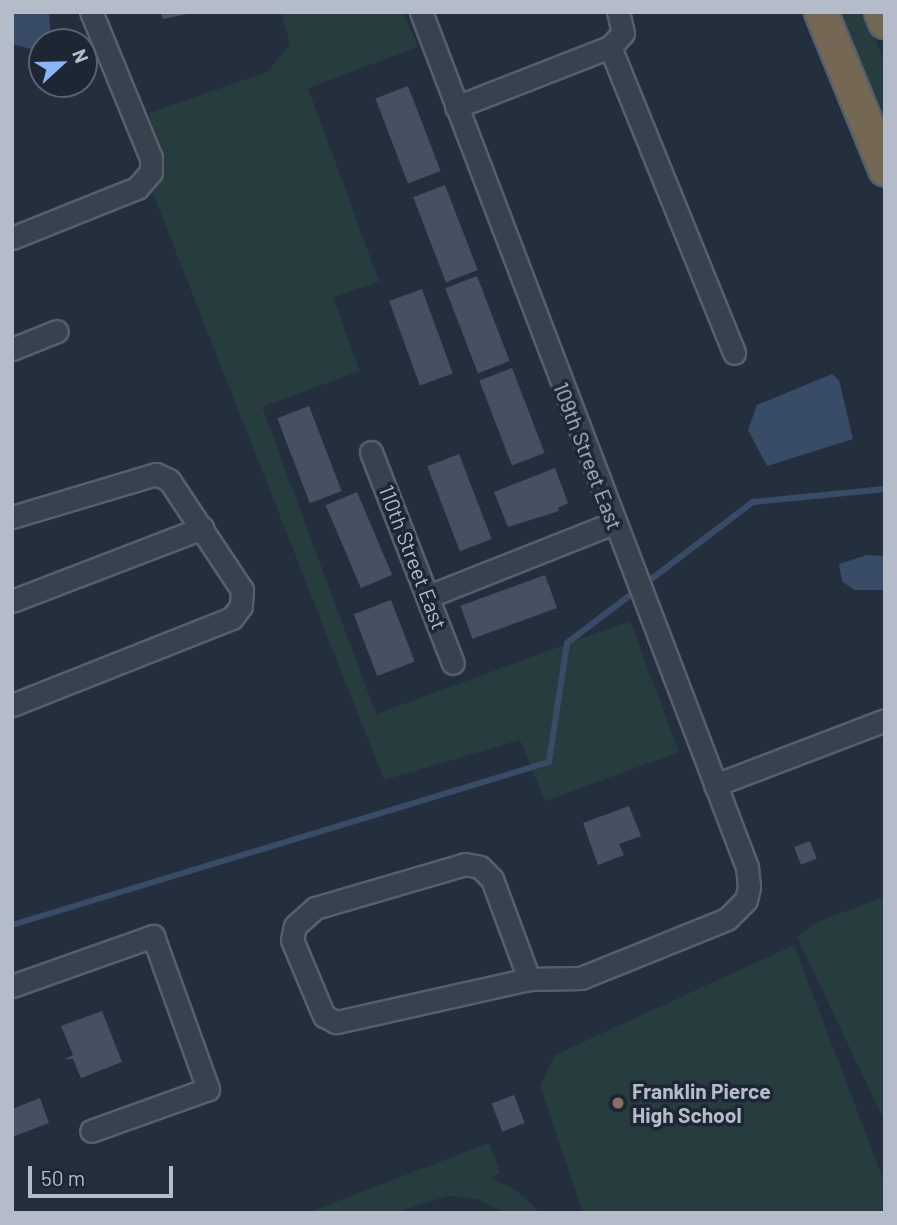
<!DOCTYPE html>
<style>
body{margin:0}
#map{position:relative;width:897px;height:1225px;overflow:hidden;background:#242f3e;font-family:Barlow,sans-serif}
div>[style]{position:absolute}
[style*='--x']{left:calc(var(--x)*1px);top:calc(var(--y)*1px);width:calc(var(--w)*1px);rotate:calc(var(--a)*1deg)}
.green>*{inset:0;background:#263c3f}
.water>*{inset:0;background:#394c67}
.stream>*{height:6px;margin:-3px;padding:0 3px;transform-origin:3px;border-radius:3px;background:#394c67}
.building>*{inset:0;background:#455162;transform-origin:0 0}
.roads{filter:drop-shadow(2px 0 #565f6c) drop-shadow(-2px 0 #565f6c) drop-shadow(0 2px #565f6c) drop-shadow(0 -2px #565f6c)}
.minor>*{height:21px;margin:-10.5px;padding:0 10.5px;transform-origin:10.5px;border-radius:10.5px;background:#38414e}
.highway>*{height:32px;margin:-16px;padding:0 16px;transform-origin:16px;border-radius:16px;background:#746855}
.dots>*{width:19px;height:19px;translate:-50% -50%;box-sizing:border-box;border:4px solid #1d2633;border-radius:50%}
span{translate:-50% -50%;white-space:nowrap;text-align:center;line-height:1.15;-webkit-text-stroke:7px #1d2633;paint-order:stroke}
.street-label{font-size:21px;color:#b4bcc9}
.poi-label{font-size:21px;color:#b4bcc9;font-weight:700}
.left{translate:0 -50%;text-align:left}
.frame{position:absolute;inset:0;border:14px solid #b4bcc9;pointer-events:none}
.north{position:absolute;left:28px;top:28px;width:70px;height:70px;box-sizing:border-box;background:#1d2633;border:2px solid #59626f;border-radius:50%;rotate:68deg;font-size:19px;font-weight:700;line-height:28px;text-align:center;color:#b4bcc9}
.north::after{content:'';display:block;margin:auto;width:24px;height:32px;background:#8ab4f8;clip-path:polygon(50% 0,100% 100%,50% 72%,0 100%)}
.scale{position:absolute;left:28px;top:1166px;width:145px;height:32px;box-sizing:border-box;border:4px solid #b4bcc9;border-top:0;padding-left:9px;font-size:21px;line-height:24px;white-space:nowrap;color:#b4bcc9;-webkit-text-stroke:5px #1d2633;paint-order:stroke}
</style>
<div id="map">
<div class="green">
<div style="clip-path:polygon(281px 12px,403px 12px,418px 47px,308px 88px,379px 281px,333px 298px,360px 371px,262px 407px,376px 714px,630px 621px,679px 752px,545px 801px,520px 740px,384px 780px,150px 186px,162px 164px,149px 113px,267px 72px,290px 44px)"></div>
<div style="clip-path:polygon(838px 12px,864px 12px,879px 48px,885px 64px,885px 127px)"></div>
<div style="clip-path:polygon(885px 897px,885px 1122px,797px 937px,816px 922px)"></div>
<div style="clip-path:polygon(794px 945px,885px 1184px,885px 1213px,583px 1213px,540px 1086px,555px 1055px)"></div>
<div style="clip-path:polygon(489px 1143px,500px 1173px,490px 1178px,516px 1190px,541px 1213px,505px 1213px,477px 1199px,448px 1196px,393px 1213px,307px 1213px)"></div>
</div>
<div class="water">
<div style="clip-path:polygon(12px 12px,49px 12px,51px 42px,42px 42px,42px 52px,12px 44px)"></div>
<div style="clip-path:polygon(832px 374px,839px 380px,853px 439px,767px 466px,748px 430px,757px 405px)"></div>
<div style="clip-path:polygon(867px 555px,885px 556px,885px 590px,854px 590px,842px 581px,839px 564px)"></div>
</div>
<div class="stream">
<div style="--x:12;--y:925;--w:561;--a:-16.89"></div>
<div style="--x:549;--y:762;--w:120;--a:-81.4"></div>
<div style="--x:567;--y:643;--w:233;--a:-37.2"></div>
<div style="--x:753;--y:502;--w:133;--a:-5.6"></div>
</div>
<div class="building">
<div style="clip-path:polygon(160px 12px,197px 12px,163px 19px)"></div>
<div style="left:408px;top:86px;width:91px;height:35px;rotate:69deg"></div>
<div style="left:445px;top:185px;width:91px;height:34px;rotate:69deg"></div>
<div style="left:477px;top:276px;width:91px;height:34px;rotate:69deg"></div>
<div style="left:422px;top:289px;width:90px;height:35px;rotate:70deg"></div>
<div style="left:512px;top:368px;width:91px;height:35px;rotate:69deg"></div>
<div style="left:309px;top:406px;width:91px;height:34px;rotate:69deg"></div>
<div style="left:459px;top:454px;width:91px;height:34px;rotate:69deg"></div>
<div style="clip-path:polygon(555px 468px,568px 503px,558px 508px,559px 511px,508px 527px,494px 492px)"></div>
<div style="left:357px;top:492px;width:90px;height:34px;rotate:67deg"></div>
<div style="left:545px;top:575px;width:35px;height:90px;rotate:70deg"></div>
<div style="left:391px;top:600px;width:66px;height:40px;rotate:69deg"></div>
<div style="clip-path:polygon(629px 806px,641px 836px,619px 844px,624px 855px,598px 865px,583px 823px)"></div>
<div style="left:810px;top:841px;width:19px;height:17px;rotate:69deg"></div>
<div style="clip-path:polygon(102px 1011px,122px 1062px,81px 1078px,73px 1059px,65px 1059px,73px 1055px,61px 1026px)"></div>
<div style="left:514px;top:1095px;width:30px;height:24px;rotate:69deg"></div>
<div style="clip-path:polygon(40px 1098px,49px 1123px,12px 1137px,12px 1109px)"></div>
</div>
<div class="roads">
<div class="minor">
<div style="--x:421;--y:12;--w:915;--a:69.13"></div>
<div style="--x:747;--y:867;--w:20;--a:84"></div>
<div style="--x:749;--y:887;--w:13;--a:103"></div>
<div style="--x:746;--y:900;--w:27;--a:135"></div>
<div style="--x:727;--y:919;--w:157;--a:158"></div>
<div style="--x:581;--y:978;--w:52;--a:178.9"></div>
<div style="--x:529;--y:979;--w:198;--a:167.4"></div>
<div style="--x:336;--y:1022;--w:13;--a:-153"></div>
<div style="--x:324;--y:1016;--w:82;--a:-112.8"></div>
<div style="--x:292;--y:940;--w:14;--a:-78"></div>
<div style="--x:295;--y:926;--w:27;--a:-42"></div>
<div style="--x:315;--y:908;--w:156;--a:-16.3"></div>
<div style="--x:465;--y:864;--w:15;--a:11"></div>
<div style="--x:480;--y:867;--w:17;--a:45"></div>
<div style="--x:492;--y:879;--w:107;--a:69.7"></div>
<div style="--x:610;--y:47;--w:330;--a:67.9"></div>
<div style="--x:456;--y:107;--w:165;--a:-21.3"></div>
<div style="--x:610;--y:47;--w:19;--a:-47"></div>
<div style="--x:623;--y:33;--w:22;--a:-103"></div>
<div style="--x:12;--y:238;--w:135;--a:-21.8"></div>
<div style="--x:137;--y:188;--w:21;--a:-49"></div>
<div style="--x:151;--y:172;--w:14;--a:-90"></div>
<div style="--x:151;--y:158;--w:158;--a:-112.3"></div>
<div style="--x:12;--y:349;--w:48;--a:-21.8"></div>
<div style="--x:371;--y:452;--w:226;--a:68.8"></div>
<div style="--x:12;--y:517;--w:150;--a:-16.6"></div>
<div style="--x:156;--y:474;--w:14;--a:25"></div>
<div style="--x:169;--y:480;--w:132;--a:56.4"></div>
<div style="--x:242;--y:590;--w:16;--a:94"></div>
<div style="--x:241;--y:606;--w:15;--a:127"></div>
<div style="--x:232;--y:618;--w:237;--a:158.4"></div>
<div style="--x:429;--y:596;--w:198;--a:-21.6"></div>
<div style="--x:12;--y:601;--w:204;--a:-21"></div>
<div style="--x:715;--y:785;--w:182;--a:-20.9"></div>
<div style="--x:12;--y:986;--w:150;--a:-19.5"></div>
<div style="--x:153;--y:936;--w:163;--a:70.2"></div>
<div style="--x:208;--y:1089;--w:124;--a:160.3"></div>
</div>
<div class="highway">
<div style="--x:821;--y:12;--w:170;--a:67.8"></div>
<div style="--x:881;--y:12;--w:11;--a:68"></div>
</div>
</div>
<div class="dots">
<div style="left:618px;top:1103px;background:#8d6e63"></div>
</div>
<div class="street-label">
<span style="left:588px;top:456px;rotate:69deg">109th Street East</span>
<span style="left:413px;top:557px;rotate:69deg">110th Street East</span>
</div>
<div class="poi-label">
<span class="left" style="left:632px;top:1103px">Franklin Pierce<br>High School</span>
</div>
<div class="frame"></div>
<div class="north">N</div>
<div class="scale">50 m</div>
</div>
